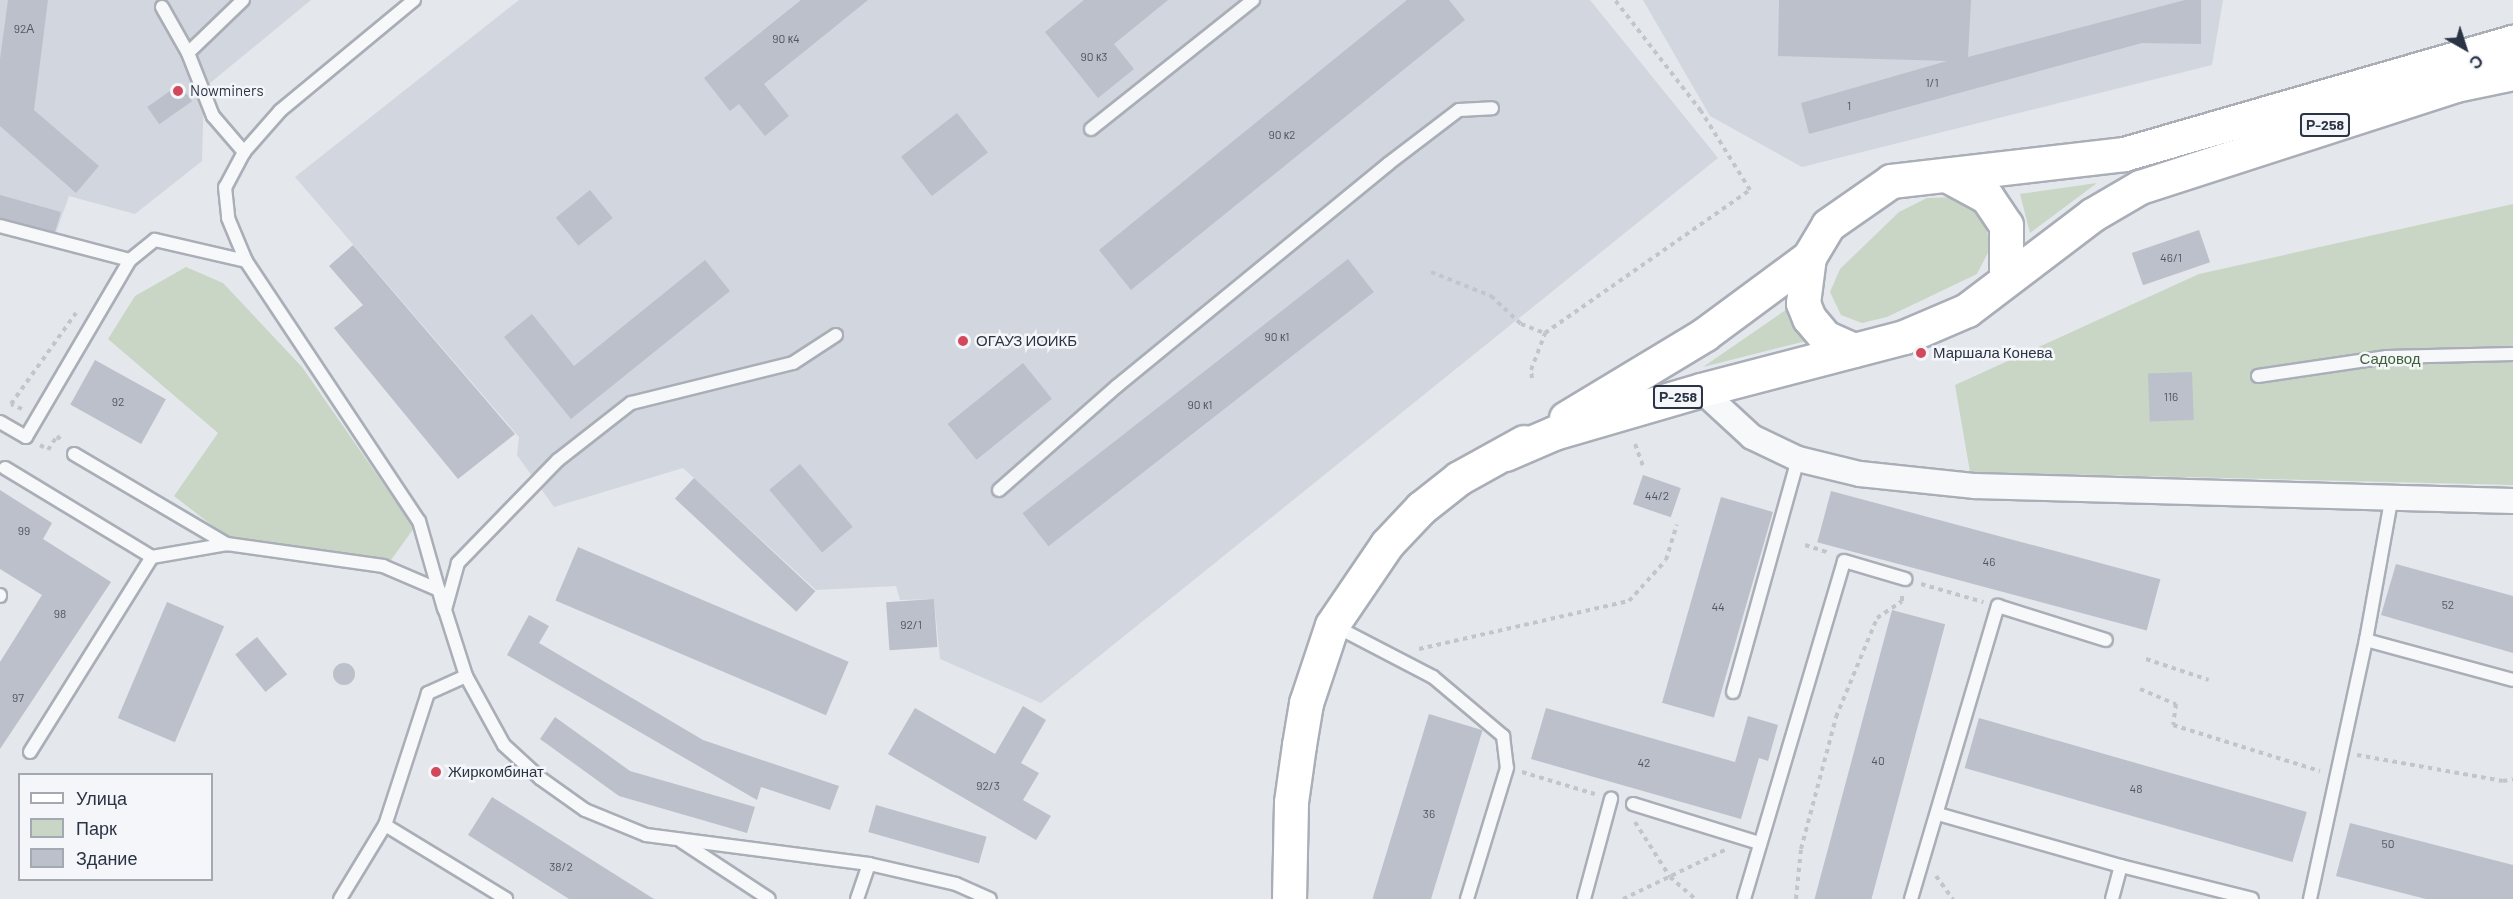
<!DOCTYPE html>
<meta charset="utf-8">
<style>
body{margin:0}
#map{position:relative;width:2513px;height:899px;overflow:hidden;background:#e4e7ec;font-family:Barlow,sans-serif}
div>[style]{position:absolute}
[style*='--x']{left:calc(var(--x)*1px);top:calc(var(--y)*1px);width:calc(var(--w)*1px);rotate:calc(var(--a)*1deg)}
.built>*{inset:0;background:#d2d6de}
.green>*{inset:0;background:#c9d6c5}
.building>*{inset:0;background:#bbc0ca;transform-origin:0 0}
.round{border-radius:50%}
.path>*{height:4px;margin-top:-2px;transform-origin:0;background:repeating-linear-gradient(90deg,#c2c5cb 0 4.5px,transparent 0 9px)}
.roads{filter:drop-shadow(2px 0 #a9aeb7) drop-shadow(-2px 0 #a9aeb7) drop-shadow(0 2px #a9aeb7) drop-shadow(0 -2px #a9aeb7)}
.service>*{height:12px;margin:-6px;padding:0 6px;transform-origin:6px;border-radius:6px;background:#f7f8fa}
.minor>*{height:24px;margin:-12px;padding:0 12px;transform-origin:12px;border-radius:12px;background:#f7f8fa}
.primary>*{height:33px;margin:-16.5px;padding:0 16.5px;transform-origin:16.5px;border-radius:16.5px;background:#fff}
.dots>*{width:16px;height:16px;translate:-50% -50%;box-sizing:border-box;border:3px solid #f4f6f9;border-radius:50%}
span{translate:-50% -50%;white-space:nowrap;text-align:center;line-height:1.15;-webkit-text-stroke:5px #f4f6f9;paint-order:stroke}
.number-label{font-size:12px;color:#4f5766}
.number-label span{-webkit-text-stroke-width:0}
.shield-label span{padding:2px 4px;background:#f4f6f9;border:2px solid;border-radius:4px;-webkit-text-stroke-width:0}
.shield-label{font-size:14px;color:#2b3445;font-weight:700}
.poi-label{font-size:15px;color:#2b3445}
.left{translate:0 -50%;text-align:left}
.park-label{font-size:15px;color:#3f6138}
.legend{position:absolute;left:18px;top:773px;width:195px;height:108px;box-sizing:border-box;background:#f4f6f9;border:2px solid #a4a8b1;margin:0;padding:8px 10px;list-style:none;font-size:18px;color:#2b3445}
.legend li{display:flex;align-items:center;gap:12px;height:30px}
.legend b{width:30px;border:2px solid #a4a8b1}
.north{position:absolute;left:2435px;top:18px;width:60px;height:60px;-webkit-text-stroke:4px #f4f6f9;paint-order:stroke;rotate:141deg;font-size:16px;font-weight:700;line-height:24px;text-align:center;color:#2b3445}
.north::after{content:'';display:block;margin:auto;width:21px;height:27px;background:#2b3445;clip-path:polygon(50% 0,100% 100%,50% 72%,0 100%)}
</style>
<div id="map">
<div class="built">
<div style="clip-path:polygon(0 0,311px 0,204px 88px,202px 161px,135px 214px,69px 196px,54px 238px,0 223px)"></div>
<div style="clip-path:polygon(519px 0,1590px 0,1718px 158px,1041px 703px,940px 659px,934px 599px,900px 600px,896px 586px,816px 590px,683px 468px,554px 507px,517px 455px,519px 437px,295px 177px)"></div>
<div style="clip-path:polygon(1643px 0,2223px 0,2212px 65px,1802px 167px,1710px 116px)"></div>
</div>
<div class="green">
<div style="clip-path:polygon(2097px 183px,2030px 233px,2020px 194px)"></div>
<div style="clip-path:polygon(1958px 197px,1974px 207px,1985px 225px,1991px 247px,1977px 274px,1887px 317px,1862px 323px,1841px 315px,1830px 292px,1840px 269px,1899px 212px,1927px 198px)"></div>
<div style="clip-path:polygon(2513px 204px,2513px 485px,1970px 472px,1955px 385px,2199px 274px)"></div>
<div style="clip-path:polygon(186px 267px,223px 283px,302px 367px,414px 528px,391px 560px,231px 540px,174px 496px,218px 433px,108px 339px,135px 296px)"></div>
<div style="clip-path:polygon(1790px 307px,1810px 340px,1703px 367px)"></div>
</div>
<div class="building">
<div style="clip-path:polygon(8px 0,48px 0,34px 110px,99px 166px,76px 193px,0 126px,0 59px)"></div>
<div style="clip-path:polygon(801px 0,868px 0,764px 84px,789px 116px,765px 136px,739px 104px,730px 111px,704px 78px)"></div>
<div style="clip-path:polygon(1084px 0,1168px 0,1114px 44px,1134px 69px,1098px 98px,1045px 32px)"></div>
<div style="clip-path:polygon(1407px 0,1449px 0,1465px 20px,1131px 290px,1099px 250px)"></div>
<div style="clip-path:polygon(1779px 0,1971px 0,1968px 57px,2185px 0,2201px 0,2201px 44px,2142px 43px,1809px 134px,1801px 103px,1947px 61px,1778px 56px)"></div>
<div style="left:180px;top:84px;width:21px;height:40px;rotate:55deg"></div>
<div style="left:957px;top:113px;width:50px;height:71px;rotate:52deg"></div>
<div style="left:590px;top:190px;width:36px;height:44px;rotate:51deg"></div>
<div style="clip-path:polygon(0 195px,61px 212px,55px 232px,0 218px)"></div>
<div style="left:2199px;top:230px;width:34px;height:71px;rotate:71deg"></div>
<div style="clip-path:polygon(353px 245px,515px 434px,458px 479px,334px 328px,363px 305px,329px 266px)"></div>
<div style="left:1348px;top:259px;width:42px;height:413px;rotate:52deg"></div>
<div style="clip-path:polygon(705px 260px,730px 291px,571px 419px,504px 337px,532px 314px,574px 366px)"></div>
<div style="left:95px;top:360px;width:81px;height:51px;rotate:29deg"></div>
<div style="left:1023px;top:363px;width:46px;height:97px;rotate:51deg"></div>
<div style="left:2192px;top:372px;width:48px;height:44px;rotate:88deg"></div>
<div style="left:800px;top:464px;width:82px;height:40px;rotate:50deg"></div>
<div style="left:1643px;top:475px;width:40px;height:31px;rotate:19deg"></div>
<div style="left:694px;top:478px;width:166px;height:28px;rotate:43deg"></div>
<div style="clip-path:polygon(0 490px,52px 523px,43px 539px,111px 582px,0 749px,0 662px,42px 595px,0 569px)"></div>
<div style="left:1831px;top:491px;width:341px;height:53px;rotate:15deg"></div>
<div style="left:1721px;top:497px;width:54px;height:214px;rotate:16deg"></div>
<div style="left:578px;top:547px;width:294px;height:58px;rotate:23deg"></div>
<div style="clip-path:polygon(2396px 564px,2513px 596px,2513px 653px,2381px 615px)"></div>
<div style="left:934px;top:599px;width:48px;height:48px;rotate:86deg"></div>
<div style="left:167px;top:602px;width:62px;height:126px;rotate:23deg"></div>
<div style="left:1892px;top:610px;width:55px;height:300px;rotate:15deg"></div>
<div style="clip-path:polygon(529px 615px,549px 626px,539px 643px,703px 740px,839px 786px,830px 810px,761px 787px,757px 800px,507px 655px)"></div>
<div style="left:257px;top:637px;width:48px;height:28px;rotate:51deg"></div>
<div class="round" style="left:333px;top:663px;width:22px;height:22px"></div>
<div style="clip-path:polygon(1023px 706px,1046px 720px,1021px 763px,1039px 773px,1023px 800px,1051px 816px,1036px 840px,888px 754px,915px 708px,995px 754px)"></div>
<div style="clip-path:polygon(1546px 708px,1735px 762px,1748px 716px,1778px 725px,1768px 761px,1759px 758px,1741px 819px,1531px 759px)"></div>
<div style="left:1429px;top:714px;width:56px;height:193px;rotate:17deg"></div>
<div style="clip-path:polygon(555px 717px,630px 771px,755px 807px,747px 833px,619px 796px,540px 739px)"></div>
<div style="left:1979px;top:718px;width:341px;height:52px;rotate:16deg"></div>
<div style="clip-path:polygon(492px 797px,654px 899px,569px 899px,468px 835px)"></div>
<div style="left:876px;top:805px;width:115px;height:28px;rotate:16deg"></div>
<div style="clip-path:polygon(2350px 823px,2513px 865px,2513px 899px,2426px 899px,2336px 876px)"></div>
</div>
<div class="path">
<div style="--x:1431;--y:272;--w:65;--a:21.8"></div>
<div style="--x:1491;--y:296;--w:41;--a:43"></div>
<div style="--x:1521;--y:324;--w:26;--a:21"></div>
<div style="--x:1532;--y:378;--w:8;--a:-97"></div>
<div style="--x:1531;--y:370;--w:40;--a:-69"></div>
<div style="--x:1545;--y:333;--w:250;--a:-34.9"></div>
<div style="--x:1750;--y:190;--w:93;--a:-121.8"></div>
<div style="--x:1701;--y:111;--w:140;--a:-127.8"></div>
<div style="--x:22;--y:409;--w:12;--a:-156"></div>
<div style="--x:11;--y:404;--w:112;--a:-54.5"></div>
<div style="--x:1635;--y:444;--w:23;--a:70"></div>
<div style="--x:40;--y:445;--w:9;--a:32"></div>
<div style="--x:48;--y:450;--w:17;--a:-57"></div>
<div style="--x:57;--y:436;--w:8;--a:45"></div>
<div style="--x:1805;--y:545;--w:23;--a:18"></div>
<div style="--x:1921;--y:584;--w:65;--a:16.2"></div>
<div style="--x:1419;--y:649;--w:215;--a:-12.9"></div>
<div style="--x:1629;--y:601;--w:55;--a:-47.9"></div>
<div style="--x:1666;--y:560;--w:37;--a:-73"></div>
<div style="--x:2146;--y:659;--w:66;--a:18.4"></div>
<div style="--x:2140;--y:689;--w:39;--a:23"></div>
<div style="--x:2176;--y:704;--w:21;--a:98"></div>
<div style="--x:2173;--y:725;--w:154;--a:17.4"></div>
<div style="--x:2357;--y:755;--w:148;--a:10.1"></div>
<div style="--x:2503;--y:781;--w:10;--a:-11"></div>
<div style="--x:1522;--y:772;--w:76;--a:16.8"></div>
<div style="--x:1635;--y:822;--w:65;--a:57.5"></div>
<div style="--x:1670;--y:877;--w:33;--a:41"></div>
<div style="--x:1936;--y:876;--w:29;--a:54"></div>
<div style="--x:1623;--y:899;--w:113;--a:-25.7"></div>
<div style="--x:1796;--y:899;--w:50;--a:-84.3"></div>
<div style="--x:1801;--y:849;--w:137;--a:-75.1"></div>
<div style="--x:1836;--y:717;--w:107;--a:-67.5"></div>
<div style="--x:1877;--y:618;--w:30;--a:-34"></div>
<div style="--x:1902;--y:601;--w:5;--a:-90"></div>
</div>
<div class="roads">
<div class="service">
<div style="--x:243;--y:0;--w:76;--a:136.1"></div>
<div style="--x:188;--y:53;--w:68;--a:68.4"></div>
<div style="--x:213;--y:116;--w:48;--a:49.3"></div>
<div style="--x:414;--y:0;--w:174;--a:140.4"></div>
<div style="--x:280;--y:111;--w:55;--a:131.3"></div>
<div style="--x:244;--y:152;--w:40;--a:118"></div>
<div style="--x:225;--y:187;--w:31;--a:84"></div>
<div style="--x:228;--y:218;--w:47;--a:67.3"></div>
<div style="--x:246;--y:261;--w:312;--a:56.4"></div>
<div style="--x:419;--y:521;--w:91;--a:74.1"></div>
<div style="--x:162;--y:7;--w:53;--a:60.5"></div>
<div style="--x:1091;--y:129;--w:207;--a:-38.5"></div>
<div style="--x:0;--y:226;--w:134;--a:14.7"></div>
<div style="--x:836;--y:335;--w:51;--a:146.9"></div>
<div style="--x:793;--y:363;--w:167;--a:166.1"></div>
<div style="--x:631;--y:403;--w:93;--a:142"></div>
<div style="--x:558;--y:460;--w:144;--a:134.2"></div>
<div style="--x:458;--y:563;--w:49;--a:105.5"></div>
<div style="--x:445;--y:610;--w:69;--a:72.3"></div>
<div style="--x:466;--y:676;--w:79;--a:61.2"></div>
<div style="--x:504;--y:745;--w:49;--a:42.5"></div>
<div style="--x:540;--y:778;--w:55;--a:35.4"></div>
<div style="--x:585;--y:810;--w:66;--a:22.3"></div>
<div style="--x:646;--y:835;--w:225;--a:7.4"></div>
<div style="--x:869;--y:864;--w:89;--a:12.9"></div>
<div style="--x:956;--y:884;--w:37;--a:24"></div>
<div style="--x:2258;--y:376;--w:130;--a:-8.4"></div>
<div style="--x:2387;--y:357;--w:126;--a:-1.4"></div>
<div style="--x:0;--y:422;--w:30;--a:30"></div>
<div style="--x:26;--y:437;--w:205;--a:-59.6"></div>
<div style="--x:130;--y:260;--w:32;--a:-39"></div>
<div style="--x:155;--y:240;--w:93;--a:13"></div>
<div style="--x:74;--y:454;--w:178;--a:30.5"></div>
<div style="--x:227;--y:544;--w:158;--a:8"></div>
<div style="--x:383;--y:566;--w:61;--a:23.2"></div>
<div style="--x:5;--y:468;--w:172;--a:31.2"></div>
<div style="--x:999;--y:490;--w:157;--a:-41.4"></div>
<div style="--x:1117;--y:386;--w:350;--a:-39.3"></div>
<div style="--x:1388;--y:164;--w:89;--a:-37.3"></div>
<div style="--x:1459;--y:110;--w:33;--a:-3"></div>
<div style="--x:0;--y:595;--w:1;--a:90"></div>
<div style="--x:1333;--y:625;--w:113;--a:27.5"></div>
<div style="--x:1433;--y:677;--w:92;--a:40.1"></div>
<div style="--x:1503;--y:736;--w:32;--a:83"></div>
<div style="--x:1507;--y:768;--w:137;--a:107"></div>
<div style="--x:2366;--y:640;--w:152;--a:15.2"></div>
<div style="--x:466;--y:676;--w:42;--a:155.9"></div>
<div style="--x:428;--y:693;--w:139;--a:108"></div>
<div style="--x:385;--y:825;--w:142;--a:31.4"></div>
<div style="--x:1733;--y:692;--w:242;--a:-74.4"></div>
<div style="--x:30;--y:752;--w:230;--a:-58"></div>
<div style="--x:152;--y:557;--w:76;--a:-9.8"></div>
<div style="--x:1633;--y:804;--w:132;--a:17.2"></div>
<div style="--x:1938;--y:814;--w:190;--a:15.9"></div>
<div style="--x:681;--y:841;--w:105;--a:33.4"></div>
<div style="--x:340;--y:899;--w:87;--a:-58.7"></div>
<div style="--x:857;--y:899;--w:37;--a:-71"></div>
<div style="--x:1584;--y:899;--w:104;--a:-74.9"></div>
<div style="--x:1744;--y:899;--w:352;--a:-73.5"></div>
<div style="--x:1844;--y:561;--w:64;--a:16.4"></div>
<div style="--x:1911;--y:899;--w:306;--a:-73.5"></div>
<div style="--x:1998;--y:606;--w:113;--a:17.5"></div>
<div style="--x:2112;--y:899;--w:34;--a:-75"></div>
<div style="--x:2121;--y:866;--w:135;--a:14.1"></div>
<div style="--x:2310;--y:899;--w:265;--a:-77.8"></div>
<div style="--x:2366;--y:640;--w:146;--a:-79.8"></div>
</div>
<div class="minor">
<div style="--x:1701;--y:390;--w:69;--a:42.7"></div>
<div style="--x:1752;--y:437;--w:51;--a:25.6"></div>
<div style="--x:1798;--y:459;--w:64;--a:13.6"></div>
<div style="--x:1860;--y:474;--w:116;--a:6"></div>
<div style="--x:1975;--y:486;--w:538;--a:1.6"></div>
</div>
<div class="primary">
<div style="--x:1950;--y:177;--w:42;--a:28.4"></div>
<div style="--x:1987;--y:197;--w:34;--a:56"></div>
<div style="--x:2006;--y:225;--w:53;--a:90"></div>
<div style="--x:1854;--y:350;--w:32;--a:-156"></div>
<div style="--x:1825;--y:337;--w:25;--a:-130"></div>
<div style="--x:1809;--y:318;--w:16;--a:-112"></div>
<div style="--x:1803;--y:303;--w:46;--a:-82.6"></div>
<div style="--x:1809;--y:257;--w:37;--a:-59"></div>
<div style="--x:1828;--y:225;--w:77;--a:-34.9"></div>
<div style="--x:1891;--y:181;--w:235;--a:-6.6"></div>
<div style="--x:2124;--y:154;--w:405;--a:-16.1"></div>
<div style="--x:1566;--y:418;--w:162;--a:-31.1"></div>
<div style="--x:1705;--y:334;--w:129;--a:-36.5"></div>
<div style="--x:1505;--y:454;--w:53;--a:-23.2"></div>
<div style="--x:1554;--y:433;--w:153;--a:-16.3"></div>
<div style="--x:1701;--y:390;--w:210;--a:-14.6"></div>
<div style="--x:1904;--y:337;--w:69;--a:-23.2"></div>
<div style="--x:1967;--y:310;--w:157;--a:-37.2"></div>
<div style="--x:2092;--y:215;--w:56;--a:-30.3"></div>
<div style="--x:2140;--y:187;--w:331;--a:-17.9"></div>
<div style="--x:2455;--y:85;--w:59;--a:-11.7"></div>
<div style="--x:1289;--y:899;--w:97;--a:-88.8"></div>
<div style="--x:1291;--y:802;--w:58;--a:-82"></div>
<div style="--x:1299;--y:745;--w:43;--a:-80.5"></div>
<div style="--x:1306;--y:703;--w:82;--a:-71.6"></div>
<div style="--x:1332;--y:625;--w:98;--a:-55.8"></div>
<div style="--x:1387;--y:544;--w:50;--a:-46.6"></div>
<div style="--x:1421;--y:508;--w:48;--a:-38.3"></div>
<div style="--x:1459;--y:478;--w:74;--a:-29"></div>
</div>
</div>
<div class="dots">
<div style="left:178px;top:91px;background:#d1495b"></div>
<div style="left:963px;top:341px;background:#d1495b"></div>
<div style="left:1921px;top:353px;background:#d1495b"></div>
<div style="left:436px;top:772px;background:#d1495b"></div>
</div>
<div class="number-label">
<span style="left:24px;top:29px">92А</span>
<span style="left:786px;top:39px">90 к4</span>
<span style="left:1094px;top:57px">90 к3</span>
<span style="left:1932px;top:83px">1/1</span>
<span style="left:1849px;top:106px">1</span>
<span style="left:1282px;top:135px">90 к2</span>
<span style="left:2171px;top:258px">46/1</span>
<span style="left:1277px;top:337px">90 к1</span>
<span style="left:2171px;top:397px">116</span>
<span style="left:118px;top:402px">92</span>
<span style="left:1200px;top:405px">90 к1</span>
<span style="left:1657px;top:496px">44/2</span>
<span style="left:24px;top:531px">99</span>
<span style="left:1989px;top:562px">46</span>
<span style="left:2448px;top:605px">52</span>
<span style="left:1718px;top:607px">44</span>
<span style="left:60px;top:614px">98</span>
<span style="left:911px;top:625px">92/1</span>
<span style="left:18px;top:698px">97</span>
<span style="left:1878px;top:761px">40</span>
<span style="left:1644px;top:763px">42</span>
<span style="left:988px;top:786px">92/3</span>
<span style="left:2136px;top:789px">48</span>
<span style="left:1429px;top:814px">36</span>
<span style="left:2388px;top:844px">50</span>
<span style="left:561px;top:867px">38/2</span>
</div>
<div class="shield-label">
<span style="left:2325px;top:125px">Р-258</span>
<span style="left:1678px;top:397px">Р-258</span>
</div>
<div class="poi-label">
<span class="left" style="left:190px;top:91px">Nowminers</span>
<span class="left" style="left:976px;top:341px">ОГАУЗ ИОИКБ</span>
<span class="left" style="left:1933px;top:353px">Маршала Конева</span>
<span class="left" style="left:448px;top:772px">Жиркомбинат</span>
</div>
<div class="park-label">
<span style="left:2390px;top:359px">Садовод</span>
</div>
<ul class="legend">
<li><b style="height:8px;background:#fff"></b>Улица</li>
<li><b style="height:16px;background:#c9d6c5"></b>Парк</li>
<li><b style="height:16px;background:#bbc0ca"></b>Здание</li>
</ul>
<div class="north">С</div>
</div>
